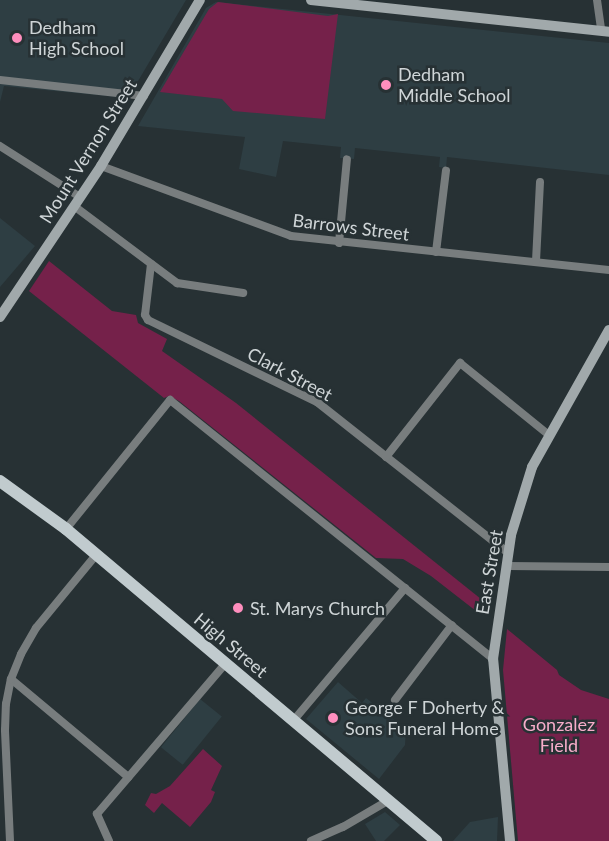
<!DOCTYPE html>
<style>
body{margin:0}
#map{position:relative;width:609px;height:841px;overflow:hidden;background:#273134;font-family:Lato,sans-serif}
div>[style]{position:absolute}
[style*='--x']{left:calc(var(--x)*1px);top:calc(var(--y)*1px);width:calc(var(--w)*1px);rotate:calc(var(--a)*1deg)}
.built>*{inset:0;background:#2e3e43;transform-origin:0 0}
.green>*{inset:0;background:#75214a}
.street>*{height:8px;margin:-4px;padding:0 4px;transform-origin:4px;border-radius:4px;background:#787d7e}
.secondary>*{height:10px;margin:-5px;padding:0 5px;transform-origin:5px;border-radius:5px;background:#a1a9ab}
.primary>*{height:12px;margin:-6px;padding:0 6px;transform-origin:6px;border-radius:6px;background:#c1cbce}
.dots>*{width:16px;height:16px;translate:-50% -50%;box-sizing:border-box;border:3px solid #273134;border-radius:50%}
span{translate:-50% -50%;white-space:nowrap;text-align:center;line-height:1.15;-webkit-text-stroke:5px #273134;paint-order:stroke}
.poi-label{font-size:18px;color:#cfd5d7}
.left{translate:0 -50%;text-align:left}
.street-label{font-size:18px;color:#cfd5d7}
.park-label{font-size:18px;color:#f7adca}
</style>
<div id="map">
<div class="built">
<div style="clip-path:polygon(0 0,186px 0,128px 98px,4px 86px,0 102px)"></div>
<div style="clip-path:polygon(216px 2px,609px 43px,609px 175px,447px 157px,446px 168px,439px 167px,440px 157px,355px 148px,354px 159px,340px 158px,341px 147px,283px 141px,276px 177px,239px 169px,245px 137px,138px 126px,206px 8px)"></div>
<div style="clip-path:polygon(0 218px,35px 246px,0 287px)"></div>
<div style="clip-path:polygon(338px 682px,362px 703px,366px 698px,406px 729px,405px 745px,379px 779px,306px 719px)"></div>
<div style="left:200px;top:699px;width:28px;height:62px;rotate:39deg"></div>
<div style="clip-path:polygon(385px 812px,400px 825px,384px 841px,376px 841px,365px 824px)"></div>
<div style="clip-path:polygon(498px 817px,497px 841px,453px 841px,470px 822px)"></div>
</div>
<div class="green">
<div style="clip-path:polygon(218px 2px,328px 16px,338px 14px,325px 119px,233px 111px,222px 99px,160px 92px,209px 9px)"></div>
<div style="clip-path:polygon(49px 261px,112px 311px,136px 315px,138px 323px,167px 339px,162px 351px,236px 403px,481px 599px,483px 607px,476px 611px,431px 576px,403px 559px,376px 558px,179px 401px,169px 396px,164px 398px,29px 291px)"></div>
<div style="clip-path:polygon(507px 629px,557px 670px,559px 675px,581px 690px,609px 699px,609px 841px,518px 841px,503px 670px)"></div>
<div style="clip-path:polygon(203px 749px,222px 766px,211px 790px,215px 792px,211px 802px,190px 827px,162px 803px,154px 813px,145px 805px,151px 793px,156px 794px,170px 786px)"></div>
</div>
<div class="street">
<div style="--x:597;--y:0;--w:30;--a:82"></div>
<div style="--x:0;--y:80;--w:145;--a:6.3"></div>
<div style="--x:0;--y:146;--w:95;--a:32.5"></div>
<div style="--x:101;--y:166;--w:202;--a:20.2"></div>
<div style="--x:291;--y:236;--w:320;--a:6.1"></div>
<div style="--x:74;--y:206;--w:129;--a:36.8"></div>
<div style="--x:177;--y:283;--w:67;--a:8.6"></div>
<div style="--x:339;--y:243;--w:84;--a:-84.6"></div>
<div style="--x:436;--y:252;--w:82;--a:-83"></div>
<div style="--x:536;--y:261;--w:79;--a:-87.1"></div>
<div style="--x:151;--y:264;--w:51;--a:96.7"></div>
<div style="--x:145;--y:315;--w:6;--a:59"></div>
<div style="--x:148;--y:320;--w:188;--a:25.9"></div>
<div style="--x:317;--y:402;--w:243;--a:38.3"></div>
<div style="--x:386;--y:457;--w:120;--a:-51.8"></div>
<div style="--x:460;--y:363;--w:114;--a:39"></div>
<div style="--x:66;--y:529;--w:166;--a:-51.1"></div>
<div style="--x:170;--y:400;--w:414;--a:38.7"></div>
<div style="--x:506;--y:566;--w:103;--a:0.6"></div>
<div style="--x:11;--y:679;--w:153;--a:39.9"></div>
<div style="--x:395;--y:700;--w:94;--a:-52.8"></div>
<div style="--x:293;--y:721;--w:174;--a:-49.9"></div>
<div style="--x:10;--y:841;--w:111;--a:-92.6"></div>
<div style="--x:5;--y:730;--w:26;--a:-88"></div>
<div style="--x:6;--y:704;--w:25;--a:-79"></div>
<div style="--x:11;--y:679;--w:27;--a:-68"></div>
<div style="--x:21;--y:654;--w:30;--a:-60"></div>
<div style="--x:36;--y:628;--w:94;--a:-50.6"></div>
<div style="--x:109;--y:841;--w:30;--a:-114"></div>
<div style="--x:97;--y:814;--w:197;--a:-49.5"></div>
<div style="--x:311;--y:841;--w:35;--a:-24"></div>
<div style="--x:343;--y:827;--w:53;--a:-30.4"></div>
</div>
<div class="secondary">
<div style="--x:311;--y:0;--w:300;--a:6.1"></div>
<div style="--x:0;--y:317;--w:182;--a:-56.2"></div>
<div style="--x:101;--y:166;--w:193;--a:-59.2"></div>
<div style="--x:510;--y:841;--w:183;--a:-95.3"></div>
<div style="--x:493;--y:659;--w:125;--a:-81.7"></div>
<div style="--x:511;--y:535;--w:71;--a:-72.8"></div>
<div style="--x:532;--y:467;--w:157;--a:-60.7"></div>
</div>
<div class="primary">
<div style="--x:0;--y:481;--w:82;--a:36"></div>
<div style="--x:66;--y:529;--w:484;--a:40.1"></div>
</div>
<div class="dots">
<div style="left:17px;top:38px;background:#fe8ebd"></div>
<div style="left:386px;top:85px;background:#fe8ebd"></div>
<div style="left:238px;top:608px;background:#fe8ebd"></div>
<div style="left:333px;top:718px;background:#fe8ebd"></div>
</div>
<div class="poi-label">
<span class="left" style="left:29px;top:38px">Dedham<br>High School</span>
<span class="left" style="left:398px;top:85px">Dedham<br>Middle School</span>
<span class="left" style="left:250px;top:608px">St. Marys Church</span>
<span class="left" style="left:345px;top:718px">George F Doherty &amp;<br>Sons Funeral Home</span>
</div>
<div class="street-label">
<span style="left:88px;top:151px;rotate:-58deg">Mount Vernon Street</span>
<span style="left:351px;top:227px;rotate:7deg">Barrows Street</span>
<span style="left:290px;top:374px;rotate:28deg">Clark Street</span>
<span style="left:489px;top:572px;rotate:-80deg">East Street</span>
<span style="left:231px;top:645px;rotate:40deg">High Street</span>
</div>
<div class="park-label">
<span style="left:559px;top:735px">Gonzalez<br>Field</span>
</div>
</div>
